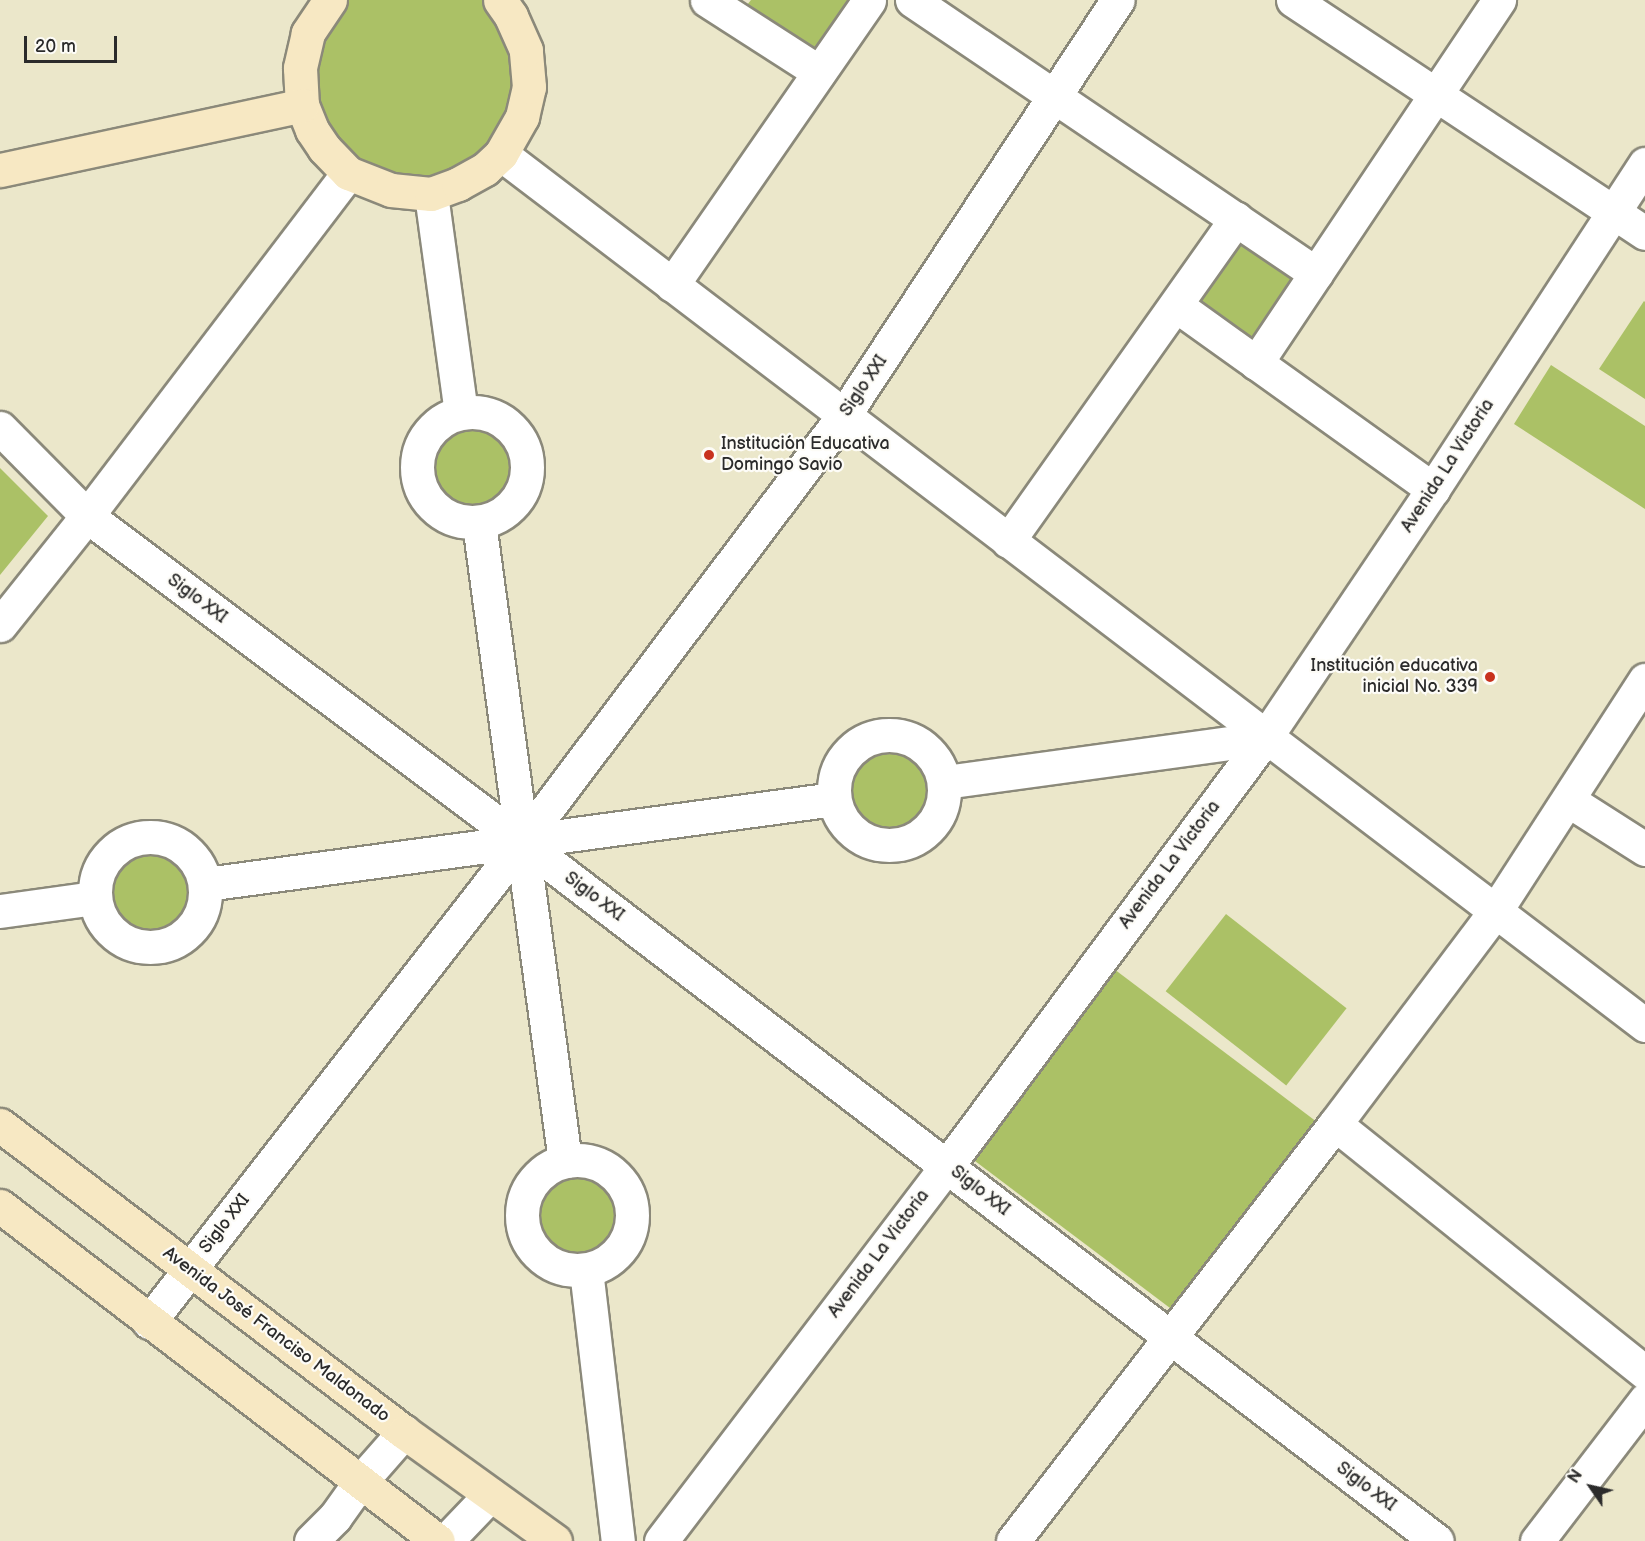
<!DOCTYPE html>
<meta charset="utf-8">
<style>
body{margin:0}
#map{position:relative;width:1645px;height:1541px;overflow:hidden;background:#ebe7ca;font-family:"Balsamiq Sans",sans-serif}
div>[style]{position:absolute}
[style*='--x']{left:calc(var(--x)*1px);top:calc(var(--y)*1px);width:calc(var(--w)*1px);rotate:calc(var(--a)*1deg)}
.green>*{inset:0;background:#abc166;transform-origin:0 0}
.round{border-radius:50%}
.roads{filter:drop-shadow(2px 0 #8b897a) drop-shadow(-2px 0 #8b897a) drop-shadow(0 2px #8b897a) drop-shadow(0 -2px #8b897a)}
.street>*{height:33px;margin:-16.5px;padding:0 16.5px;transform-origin:16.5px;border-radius:16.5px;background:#fff}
.street>.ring{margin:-16.5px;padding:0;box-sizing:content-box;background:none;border:33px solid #fff;border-radius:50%}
.secondary>*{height:33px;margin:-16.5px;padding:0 16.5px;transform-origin:16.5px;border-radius:16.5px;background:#f7e8c3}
.dots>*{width:16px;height:16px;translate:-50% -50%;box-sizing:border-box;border:3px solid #fdfcf7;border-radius:50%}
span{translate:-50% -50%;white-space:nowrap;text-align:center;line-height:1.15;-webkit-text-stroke:4.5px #fdfcf7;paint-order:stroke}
.street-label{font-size:18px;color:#2b2b2b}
.poi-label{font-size:18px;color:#2b2b2b}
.left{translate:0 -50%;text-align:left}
.right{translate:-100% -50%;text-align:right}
.north{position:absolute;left:1561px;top:1457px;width:60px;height:60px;-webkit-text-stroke:4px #fdfcf7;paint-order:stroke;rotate:304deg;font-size:16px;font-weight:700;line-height:24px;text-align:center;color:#2b2b2b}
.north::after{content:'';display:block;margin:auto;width:21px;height:27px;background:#2b2b2b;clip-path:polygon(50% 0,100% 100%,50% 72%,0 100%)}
.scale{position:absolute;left:24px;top:36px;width:93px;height:27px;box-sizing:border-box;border:3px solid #2b2b2b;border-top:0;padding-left:8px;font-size:18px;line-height:21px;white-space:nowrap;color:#2b2b2b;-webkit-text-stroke:4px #fdfcf7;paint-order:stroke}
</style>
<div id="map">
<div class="green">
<div style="clip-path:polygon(349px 0,483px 0,500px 16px,514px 48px,518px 85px,500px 133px,475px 160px,433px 177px,395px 177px,356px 161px,327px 131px,314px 94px,313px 61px,321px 36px,338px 8px)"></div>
<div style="clip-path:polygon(751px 0,853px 0,817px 53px,747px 5px)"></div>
<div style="left:1237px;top:231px;width:82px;height:86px;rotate:33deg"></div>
<div style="clip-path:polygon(1644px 301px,1645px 302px,1645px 399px,1599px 369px)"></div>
<div style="clip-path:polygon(1551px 365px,1645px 426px,1645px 509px,1514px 424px)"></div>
<div class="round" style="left:430px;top:422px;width:84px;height:84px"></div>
<div style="clip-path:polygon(0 468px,48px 516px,0 575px)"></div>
<div class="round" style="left:847px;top:746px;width:84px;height:84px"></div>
<div class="round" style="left:108px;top:851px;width:84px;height:84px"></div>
<div style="left:1226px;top:914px;width:153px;height:98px;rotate:38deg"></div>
<div style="left:1114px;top:969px;width:257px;height:237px;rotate:37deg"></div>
<div class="round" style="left:534px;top:1170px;width:84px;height:84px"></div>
</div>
<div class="roads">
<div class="street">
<div style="--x:707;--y:0;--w:133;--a:32.7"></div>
<div style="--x:912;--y:0;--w:488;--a:34.1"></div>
<div style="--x:1293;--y:0;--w:422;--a:33.5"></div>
<div style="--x:501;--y:154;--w:1438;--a:37.28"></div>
<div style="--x:431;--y:194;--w:221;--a:82.2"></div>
<div style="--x:672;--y:285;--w:346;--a:-55.3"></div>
<div style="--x:1177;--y:306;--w:315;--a:35.6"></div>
<div style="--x:1256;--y:363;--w:437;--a:-56.2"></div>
<div class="ring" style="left:417px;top:412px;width:77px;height:77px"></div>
<div style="--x:0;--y:428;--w:124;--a:45.3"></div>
<div style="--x:87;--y:516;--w:544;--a:36.85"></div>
<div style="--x:522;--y:842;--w:1151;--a:37.38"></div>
<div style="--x:479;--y:523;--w:644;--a:82.32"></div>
<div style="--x:1008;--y:541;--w:395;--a:-54.7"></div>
<div style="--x:0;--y:625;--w:139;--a:-51.4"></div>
<div style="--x:87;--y:516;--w:431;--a:-52.7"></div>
<div class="ring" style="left:834px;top:735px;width:77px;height:77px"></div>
<div style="--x:945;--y:782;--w:323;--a:-7.8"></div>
<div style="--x:1568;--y:800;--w:91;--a:32.5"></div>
<div class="ring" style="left:95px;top:837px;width:77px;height:77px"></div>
<div style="--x:206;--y:884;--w:634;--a:-7.71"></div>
<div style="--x:0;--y:911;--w:96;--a:-7.8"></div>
<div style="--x:1335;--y:1124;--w:397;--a:38.7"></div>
<div class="ring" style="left:522px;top:1160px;width:77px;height:77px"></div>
<div style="--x:586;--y:1270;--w:273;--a:83.3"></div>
<div style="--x:149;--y:1322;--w:608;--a:-52.15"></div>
<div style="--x:522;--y:842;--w:535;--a:-52.98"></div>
<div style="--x:844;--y:415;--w:497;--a:-56.6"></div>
<div style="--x:311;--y:1541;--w:34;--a:-45"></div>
<div style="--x:335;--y:1517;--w:43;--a:-54.5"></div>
<div style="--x:360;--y:1482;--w:67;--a:-48.7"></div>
<div style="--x:446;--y:1541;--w:64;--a:-46.3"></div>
<div style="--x:661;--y:1541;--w:472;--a:-52.7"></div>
<div style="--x:947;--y:1166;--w:533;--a:-53.39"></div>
<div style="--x:1265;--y:738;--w:300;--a:-56"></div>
<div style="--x:1433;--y:489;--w:388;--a:-56.9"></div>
<div style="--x:1013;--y:1541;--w:527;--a:-52.33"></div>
<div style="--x:1335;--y:1124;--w:268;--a:-53"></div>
<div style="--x:1496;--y:910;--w:274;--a:-57.1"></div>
<div style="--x:1537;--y:1541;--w:178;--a:-52.5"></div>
</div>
<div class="secondary">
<div style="--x:330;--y:0;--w:40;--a:124"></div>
<div style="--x:308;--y:33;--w:36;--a:103"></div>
<div style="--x:300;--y:68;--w:37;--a:87"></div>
<div style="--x:302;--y:105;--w:27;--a:68"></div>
<div style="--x:312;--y:130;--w:22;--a:56"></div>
<div style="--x:324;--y:148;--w:35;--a:46"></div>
<div style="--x:348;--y:173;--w:46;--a:21.6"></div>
<div style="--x:391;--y:190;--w:40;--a:5.7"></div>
<div style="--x:431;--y:194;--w:29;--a:-20"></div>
<div style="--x:458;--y:184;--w:31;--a:-29"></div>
<div style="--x:485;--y:169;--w:22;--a:-43"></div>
<div style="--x:501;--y:154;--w:43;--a:-60.4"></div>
<div style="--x:522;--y:117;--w:31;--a:-77"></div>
<div style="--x:529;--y:87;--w:37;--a:-95"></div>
<div style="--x:526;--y:50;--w:37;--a:-114"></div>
<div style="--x:511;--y:16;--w:19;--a:-125"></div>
<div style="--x:0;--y:170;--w:309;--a:-12.1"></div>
<div style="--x:0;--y:1125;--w:507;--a:37.23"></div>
<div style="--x:404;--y:1432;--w:186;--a:35.8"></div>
<div style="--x:0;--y:1206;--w:551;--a:37.41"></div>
</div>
</div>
<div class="dots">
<div style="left:709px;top:455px;background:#c8321e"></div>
<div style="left:1490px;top:677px;background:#c8321e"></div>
</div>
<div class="street-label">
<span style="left:864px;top:386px;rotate:-56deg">Siglo XXI</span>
<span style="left:1448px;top:466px;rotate:-57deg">Avenida La Victoria</span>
<span style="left:197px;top:599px;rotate:37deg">Siglo XXI</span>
<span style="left:1170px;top:865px;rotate:-53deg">Avenida La Victoria</span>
<span style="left:594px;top:897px;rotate:37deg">Siglo XXI</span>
<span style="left:980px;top:1191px;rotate:38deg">Siglo XXI</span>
<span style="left:225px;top:1224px;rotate:-52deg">Siglo XXI</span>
<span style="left:879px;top:1254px;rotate:-53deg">Avenida La Victoria</span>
<span style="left:276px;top:1335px;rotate:37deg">Avenida José Franciso Maldonado</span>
<span style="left:1366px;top:1487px;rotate:37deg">Siglo XXI</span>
</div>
<div class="poi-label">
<span class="left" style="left:721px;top:455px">Institución Educativa<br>Domingo Savio</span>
<span class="right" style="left:1478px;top:677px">Institución educativa<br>inicial No. 339</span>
</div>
<div class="north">N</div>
<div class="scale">20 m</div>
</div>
